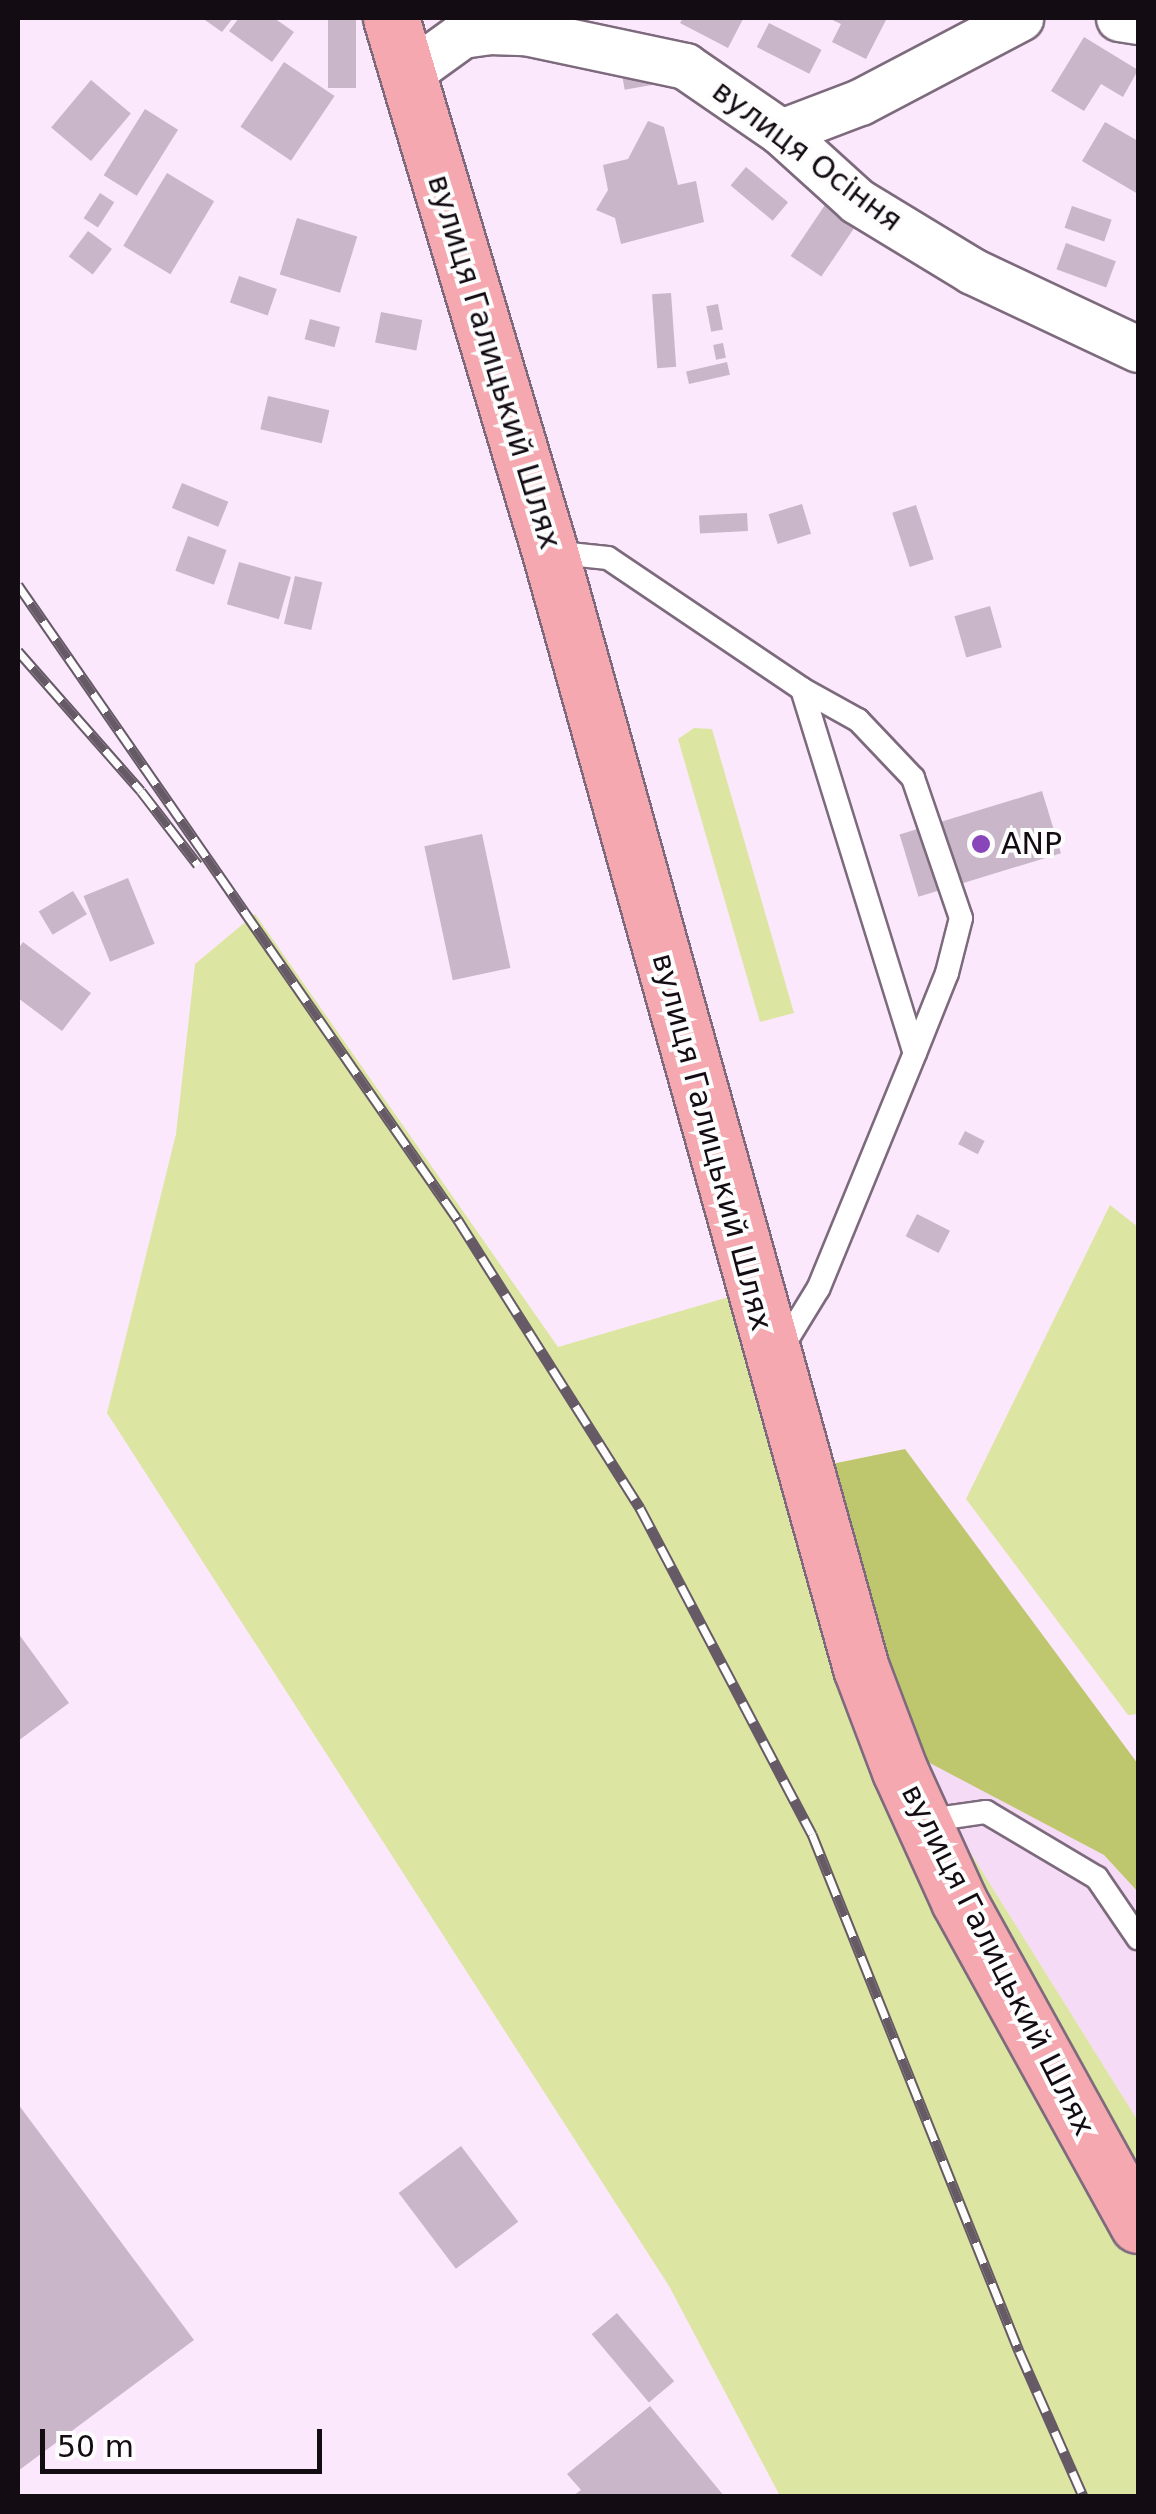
<!DOCTYPE html>
<meta charset="utf-8">
<style>
body{margin:0}
#map{position:relative;width:1156px;height:2514px;overflow:hidden;background:#fce8fc;font-family:"DejaVu Sans",sans-serif}
div>[style]{position:absolute}
[style*='--x']{left:calc(var(--x)*1px);top:calc(var(--y)*1px);width:calc(var(--w)*1px);rotate:calc(var(--a)*1deg)}
.built>*{inset:0;background:#f5dbf5}
.green>*{inset:0;background:#dde5a2}
.forest>*{inset:0;background:#bec76d}
.building>*{inset:0;background:#c9b6c8;transform-origin:0 0}
.roads{filter:drop-shadow(2px 0 #7d6b7d) drop-shadow(-2px 0 #7d6b7d) drop-shadow(0 2px #7d6b7d) drop-shadow(0 -2px #7d6b7d)}
.lane>*{height:22px;margin:-11px;padding:0 11px;transform-origin:11px;border-radius:11px;background:#fff}
.street>*{height:45px;margin:-22.5px;padding:0 22.5px;transform-origin:22.5px;border-radius:22.5px;background:#fff}
.highway>*{height:55px;margin:-27.5px;padding:0 27.5px;transform-origin:27.5px;border-radius:27.5px;background:#f5a8af}
.rail>*{height:11px;margin-top:-5.5px;transform-origin:0;background:repeating-linear-gradient(90deg,#fdfdfd 0 22px,#655a65 0 44px);box-sizing:border-box;border-block:2px solid #655a65}
.dots>*{width:28px;height:28px;translate:-50% -50%;box-sizing:border-box;border:5px solid #fdfdfd;border-radius:50%}
span{translate:-50% -50%;white-space:nowrap;text-align:center;line-height:1.15;-webkit-text-stroke:8px #fdfdfd;paint-order:stroke}
.street-label{font-size:30px;color:#130c13}
.poi-label{font-size:30px;color:#130c13}
.left{translate:0 -50%;text-align:left}
.frame{position:absolute;inset:0;border:20px solid #130c13;pointer-events:none}
.scale{position:absolute;left:40px;top:2429px;width:282px;height:45px;box-sizing:border-box;border:5px solid #130c13;border-top:0;padding-left:12px;font-size:30px;line-height:35px;white-space:nowrap;color:#130c13;-webkit-text-stroke:8px #fdfdfd;paint-order:stroke}
</style>
<div id="map">
<div class="built">
<div style="clip-path:polygon(907px 1751px,1104px 1855px,1138px 1892px,1138px 2121px)"></div>
</div>
<div class="green">
<div style="clip-path:polygon(694px 728px,712px 729px,794px 1013px,760px 1022px,678px 739px)"></div>
<div style="clip-path:polygon(255px 914px,558px 1347px,756px 1289px,907px 1751px,1138px 2121px,1138px 2496px,780px 2496px,669px 2286px,107px 1413px,176px 1134px,195px 964px)"></div>
<div style="clip-path:polygon(1110px 1205px,1138px 1227px,1138px 1714px,1128px 1715px,966px 1499px)"></div>
</div>
<div class="forest">
<div style="clip-path:polygon(905px 1449px,1138px 1764px,1138px 1892px,1104px 1855px,907px 1751px,812px 1468px)"></div>
</div>
<div class="building">
<div style="clip-path:polygon(202px 18px,233px 18px,222px 32px)"></div>
<div style="clip-path:polygon(239px 18px,274px 18px,294px 32px,272px 62px,229px 31px)"></div>
<div style="left:328px;top:18px;width:28px;height:70px"></div>
<div style="clip-path:polygon(683px 18px,741px 18px,743px 19px,728px 48px,680px 23px)"></div>
<div style="clip-path:polygon(828px 18px,887px 18px,866px 59px,832px 42px,841px 24px)"></div>
<div style="left:769px;top:23px;width:59px;height:27px;rotate:27deg"></div>
<div style="clip-path:polygon(1084px 37px,1138px 70px,1123px 97px,1101px 84px,1084px 111px,1051px 91px)"></div>
<div style="left:284px;top:62px;width:61px;height:78px;rotate:34deg"></div>
<div style="left:674px;top:70px;width:11px;height:52px;rotate:80deg"></div>
<div style="left:91px;top:80px;width:52px;height:62px;rotate:40deg"></div>
<div style="left:145px;top:109px;width:39px;height:78px;rotate:32deg"></div>
<div style="clip-path:polygon(648px 121px,664px 127px,678px 185px,696px 181px,704px 222px,621px 244px,615px 218px,596px 210px,608px 190px,603px 165px,628px 159px)"></div>
<div style="clip-path:polygon(1105px 122px,1138px 141px,1138px 194px,1082px 161px)"></div>
<div style="left:746px;top:167px;width:55px;height:24px;rotate:40deg"></div>
<div style="left:167px;top:173px;width:55px;height:85px;rotate:31deg"></div>
<div style="left:100px;top:193px;width:17px;height:30px;rotate:33deg"></div>
<div style="left:827px;top:202px;width:37px;height:65px;rotate:34deg"></div>
<div style="left:1072px;top:206px;width:42px;height:23px;rotate:19deg"></div>
<div style="left:297px;top:218px;width:63px;height:59px;rotate:17deg"></div>
<div style="left:88px;top:231px;width:30px;height:32px;rotate:37deg"></div>
<div style="left:1066px;top:243px;width:53px;height:28px;rotate:20deg"></div>
<div style="left:239px;top:276px;width:40px;height:28px;rotate:19deg"></div>
<div style="left:671px;top:293px;width:74px;height:19px;rotate:86deg"></div>
<div style="left:718px;top:304px;width:26px;height:12px;rotate:79deg"></div>
<div style="left:381px;top:312px;width:42px;height:31px;rotate:11deg"></div>
<div style="left:310px;top:319px;width:31px;height:21px;rotate:15deg"></div>
<div style="left:723px;top:343px;width:15px;height:10px;rotate:79deg"></div>
<div style="left:727px;top:362px;width:13px;height:42px;rotate:77deg"></div>
<div style="left:268px;top:396px;width:63px;height:34px;rotate:13deg"></div>
<div style="left:182px;top:483px;width:50px;height:27px;rotate:22deg"></div>
<div style="left:802px;top:504px;width:31px;height:35px;rotate:73deg"></div>
<div style="left:916px;top:505px;width:57px;height:25px;rotate:72deg"></div>
<div style="left:747px;top:513px;width:18px;height:48px;rotate:87deg"></div>
<div style="left:188px;top:536px;width:41px;height:37px;rotate:20deg"></div>
<div style="left:239px;top:562px;width:54px;height:44px;rotate:16deg"></div>
<div style="left:295px;top:576px;width:28px;height:49px;rotate:13deg"></div>
<div style="left:990px;top:606px;width:43px;height:37px;rotate:74deg"></div>
<div style="left:1042px;top:791px;width:65px;height:149px;rotate:73deg"></div>
<div style="left:482px;top:834px;width:137px;height:59px;rotate:78deg"></div>
<div style="left:128px;top:878px;width:71px;height:48px;rotate:68deg"></div>
<div style="left:73px;top:891px;width:27px;height:40px;rotate:59deg"></div>
<div style="clip-path:polygon(23px 942px,91px 993px,62px 1031px,18px 998px,18px 949px)"></div>
<div style="left:965px;top:1131px;width:22px;height:15px;rotate:27deg"></div>
<div style="left:917px;top:1214px;width:37px;height:25px;rotate:27deg"></div>
<div style="clip-path:polygon(18px 1633px,69px 1703px,18px 1741px)"></div>
<div style="clip-path:polygon(18px 2104px,194px 2340px,18px 2471px)"></div>
<div style="left:461px;top:2146px;width:95px;height:78px;rotate:53deg"></div>
<div style="left:617px;top:2313px;width:89px;height:33px;rotate:50deg"></div>
<div style="clip-path:polygon(650px 2406px,724px 2496px,573px 2496px,581px 2490px,567px 2474px)"></div>
</div>
<div class="roads">
<div class="lane">
<div style="--x:550;--y:552;--w:58;--a:5.9"></div>
<div style="--x:608;--y:558;--w:234;--a:34"></div>
<div style="--x:802;--y:689;--w:381;--a:72.8"></div>
<div style="--x:915;--y:1053;--w:255;--a:112.3"></div>
<div style="--x:818;--y:1289;--w:73;--a:121.5"></div>
<div style="--x:802;--y:689;--w:64;--a:29"></div>
<div style="--x:858;--y:720;--w:80;--a:46.5"></div>
<div style="--x:913;--y:778;--w:148;--a:71.1"></div>
<div style="--x:961;--y:918;--w:57;--a:104.3"></div>
<div style="--x:947;--y:973;--w:86;--a:111.8"></div>
<div style="--x:923;--y:1821;--w:64;--a:-8.1"></div>
<div style="--x:986;--y:1812;--w:129;--a:30.7"></div>
<div style="--x:1097;--y:1878;--w:73;--a:55.7"></div>
</div>
<div class="street">
<div style="--x:1119;--y:18;--w:19;--a:9"></div>
<div style="--x:408;--y:74;--w:67;--a:-35.8"></div>
<div style="--x:462;--y:35;--w:27;--a:-8"></div>
<div style="--x:489;--y:31;--w:36;--a:2"></div>
<div style="--x:525;--y:32;--w:164;--a:12"></div>
<div style="--x:685;--y:66;--w:116;--a:34.5"></div>
<div style="--x:781;--y:132;--w:103;--a:42.2"></div>
<div style="--x:857;--y:201;--w:135;--a:31.3"></div>
<div style="--x:972;--y:271;--w:183;--a:25.2"></div>
<div style="--x:781;--y:132;--w:85;--a:-20.8"></div>
<div style="--x:860;--y:102;--w:181;--a:-27.7"></div>
</div>
<div class="highway">
<div style="--x:391;--y:18;--w:557;--a:73.42"></div>
<div style="--x:550;--y:552;--w:1159;--a:74.43"></div>
<div style="--x:861;--y:1668;--w:110;--a:69.3"></div>
<div style="--x:900;--y:1771;--w:143;--a:65.6"></div>
<div style="--x:959;--y:1901;--w:370;--a:61.1"></div>
</div>
</div>
<div class="rail">
<div style="--x:18;--y:585;--w:773;--a:55.28"></div>
<div style="--x:458;--y:1220;--w:341;--a:57.7"></div>
<div style="--x:640;--y:1508;--w:369;--a:62.2"></div>
<div style="--x:812;--y:1834;--w:557;--a:68.18"></div>
<div style="--x:1019;--y:2351;--w:158;--a:66.2"></div>
<div style="--x:18;--y:651;--w:186;--a:48.7"></div>
<div style="--x:141;--y:791;--w:93;--a:52.4"></div>
</div>
<div class="dots">
<div style="left:981px;top:844px;background:#8946bb"></div>
</div>
<div class="street-label">
<span style="left:807px;top:156px;rotate:37deg">вулиця Осіння</span>
<span style="left:494px;top:362px;rotate:73deg">вулиця Галицький Шлях</span>
<span style="left:712px;top:1142px;rotate:75deg">вулиця Галицький Шлях</span>
<span style="left:998px;top:1960px;rotate:63deg">вулиця Галицький Шлях</span>
</div>
<div class="poi-label">
<span class="left" style="left:1001px;top:844px">ANP</span>
</div>
<div class="frame"></div>
<div class="scale">50 m</div>
</div>
